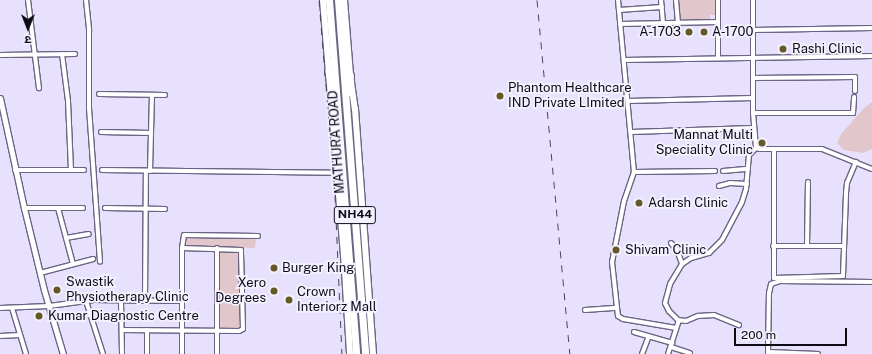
<!DOCTYPE html>
<meta charset="utf-8">
<style>
body{margin:0}
#map{position:relative;width:872px;height:354px;overflow:hidden;background:#e8e1fd;font-family:"Public Sans","Noto Sans Devanagari",sans-serif}
div>[style]{position:absolute}
[style*='--x']{left:calc(var(--x)*1px);top:calc(var(--y)*1px);width:calc(var(--w)*1px);rotate:calc(var(--a)*1deg)}
.green>*{inset:0;background:#e1c6cc;transform-origin:0 0}
.roads{filter:drop-shadow(1px 0 #6c6483) drop-shadow(-1px 0 #6c6483) drop-shadow(0 1px #6c6483) drop-shadow(0 -1px #6c6483)}
.minor>*{height:4px;margin:-2px;padding:0 2px;transform-origin:2px;border-radius:2px;background:#fff}
.tertiary>*{height:5px;margin:-2.5px;padding:0 2.5px;transform-origin:2.5px;border-radius:2.5px;background:#fff}
.secondary>*{height:6px;margin:-3px;padding:0 3px;transform-origin:3px;border-radius:3px;background:#fff}
.trunk>*{height:7px;margin:-3.5px;padding:0 3.5px;transform-origin:3.5px;border-radius:3.5px;background:#fff}
.rail>*{height:1px;margin-top:-0.5px;transform-origin:0;background:repeating-linear-gradient(90deg,#4a4556 0 7px,transparent 0 14px)}
.dots>*{width:11px;height:11px;translate:-50% -50%;box-sizing:border-box;border:2px solid #f4f1ff;border-radius:50%}
span{translate:-50% -50%;white-space:nowrap;text-align:center;line-height:1.15;-webkit-text-stroke:3.5px #f4f1ff;paint-order:stroke}
.shield-label span{padding:1px 3px;background:#f4f1ff;border:1px solid;border-radius:3px;-webkit-text-stroke-width:0}
.shield-label{font-size:12px;color:#0e0b17;font-weight:700}
.poi-label{font-size:13px;color:#0e0b17}
.right{translate:-100% -50%;text-align:right}
.left{translate:0 -50%;text-align:left}
.street-label{font-size:13px;color:#0e0b17}
.north{position:absolute;left:8px;top:8px;width:40px;height:40px;-webkit-text-stroke:3px #f4f1ff;paint-order:stroke;rotate:180deg;font-size:11px;font-weight:700;line-height:16px;text-align:center;color:#0e0b17}
.north::after{content:'';display:block;margin:auto;width:14px;height:18px;background:#0e0b17;clip-path:polygon(50% 0,100% 100%,50% 72%,0 100%)}
.scale{position:absolute;left:734px;top:328px;width:113px;height:18px;box-sizing:border-box;border:2px solid #0e0b17;border-top:0;padding-left:5px;font-size:12px;line-height:14px;white-space:nowrap;color:#0e0b17;-webkit-text-stroke:3px #f4f1ff;paint-order:stroke}
</style>
<div id="map">
<div class="green">
<div style="clip-path:polygon(678px 0,715px 0,715px 15px,710px 15px,710px 19px,681px 19px)"></div>
<div style="clip-path:polygon(872px 102px,872px 149px,863px 153px,844px 150px,837px 143px,841px 134px,864px 108px)"></div>
<div style="clip-path:polygon(186px 237px,256px 237px,255px 248px,186px 246px)"></div>
<div style="left:240px;top:251px;width:77px;height:21px;rotate:89deg"></div>
</div>
<div class="roads">
<div class="minor">
<div style="--x:28;--y:0;--w:89;--a:82.9"></div>
<div style="--x:86;--y:0;--w:31;--a:84"></div>
<div style="--x:89;--y:31;--w:77;--a:90"></div>
<div style="--x:89;--y:108;--w:154;--a:85.9"></div>
<div style="--x:618;--y:0;--w:173;--a:84.7"></div>
<div style="--x:634;--y:172;--w:31;--a:109"></div>
<div style="--x:624;--y:201;--w:62;--a:101.1"></div>
<div style="--x:612;--y:262;--w:54;--a:83.7"></div>
<div style="--x:618;--y:316;--w:6;--a:31"></div>
<div style="--x:623;--y:319;--w:54;--a:9.6"></div>
<div style="--x:661;--y:0;--w:23;--a:85"></div>
<div style="--x:676;--y:0;--w:23;--a:85"></div>
<div style="--x:753;--y:0;--w:113;--a:90"></div>
<div style="--x:753;--y:113;--w:35;--a:85"></div>
<div style="--x:756;--y:148;--w:4;--a:14"></div>
<div style="--x:760;--y:149;--w:62;--a:0"></div>
<div style="--x:822;--y:149;--w:54;--a:21.8"></div>
<div style="--x:619;--y:10;--w:43;--a:-4"></div>
<div style="--x:620;--y:24;--w:98;--a:-1.2"></div>
<div style="--x:753;--y:30;--w:119;--a:-1"></div>
<div style="--x:62;--y:54;--w:47;--a:82.7"></div>
<div style="--x:68;--y:101;--w:69;--a:87.5"></div>
<div style="--x:0;--y:55;--w:75;--a:-0.8"></div>
<div style="--x:718;--y:58;--w:58;--a:-90"></div>
<div style="--x:624;--y:60;--w:248;--a:-0.9"></div>
<div style="--x:753;--y:78;--w:102;--a:-0.6"></div>
<div style="--x:855;--y:77;--w:14;--a:90"></div>
<div style="--x:99;--y:94;--w:66;--a:0.9"></div>
<div style="--x:628;--y:101;--w:125;--a:-1.4"></div>
<div style="--x:753;--y:113;--w:100;--a:0"></div>
<div style="--x:853;--y:113;--w:16;--a:-86"></div>
<div style="--x:101;--y:132;--w:50;--a:1.1"></div>
<div style="--x:631;--y:132;--w:122;--a:-1.9"></div>
<div style="--x:774;--y:149;--w:129;--a:90"></div>
<div style="--x:774;--y:278;--w:69;--a:-1.7"></div>
<div style="--x:843;--y:276;--w:83;--a:-87.9"></div>
<div style="--x:846;--y:193;--w:10;--a:-84"></div>
<div style="--x:847;--y:183;--w:23;--a:-67"></div>
<div style="--x:15;--y:170;--w:69;--a:0"></div>
<div style="--x:102;--y:170;--w:235;--a:0.7"></div>
<div style="--x:150;--y:171;--w:76;--a:-88.5"></div>
<div style="--x:723;--y:171;--w:25;--a:-5"></div>
<div style="--x:634;--y:172;--w:81;--a:-0.7"></div>
<div style="--x:719;--y:186;--w:11;--a:-15"></div>
<div style="--x:730;--y:183;--w:17;--a:3"></div>
<div style="--x:24;--y:208;--w:59;--a:0"></div>
<div style="--x:58;--y:208;--w:58;--a:75"></div>
<div style="--x:105;--y:208;--w:60;--a:1"></div>
<div style="--x:66;--y:238;--w:23;--a:-10"></div>
<div style="--x:671;--y:243;--w:9;--a:49"></div>
<div style="--x:677;--y:250;--w:15;--a:70"></div>
<div style="--x:773;--y:246;--w:71;--a:0"></div>
<div style="--x:807;--y:246;--w:64;--a:-89.1"></div>
<div style="--x:217;--y:248;--w:106;--a:90"></div>
<div style="--x:40;--y:273;--w:55;--a:-14.8"></div>
<div style="--x:86;--y:301;--w:56;--a:72.2"></div>
<div style="--x:121;--y:301;--w:53;--a:88.9"></div>
<div style="--x:145;--y:301;--w:130;--a:-89.6"></div>
<div style="--x:0;--y:308;--w:49;--a:-2.3"></div>
<div style="--x:49;--y:306;--w:45;--a:-7.6"></div>
<div style="--x:94;--y:300;--w:88;--a:0.7"></div>
<div style="--x:12;--y:308;--w:48;--a:73.1"></div>
<div style="--x:585;--y:310;--w:32;--a:-4"></div>
<div style="--x:678;--y:320;--w:8;--a:7"></div>
<div style="--x:686;--y:321;--w:13;--a:-23"></div>
<div style="--x:698;--y:316;--w:16;--a:-4"></div>
<div style="--x:714;--y:315;--w:27;--a:22"></div>
<div style="--x:122;--y:330;--w:117;--a:0.5"></div>
<div style="--x:239;--y:331;--w:4;--a:-27"></div>
<div style="--x:243;--y:329;--w:79;--a:-91.5"></div>
<div style="--x:241;--y:250;--w:59;--a:-178.1"></div>
<div style="--x:634;--y:332;--w:40;--a:16"></div>
<div style="--x:0;--y:336;--w:20;--a:-3"></div>
<div style="--x:671;--y:347;--w:20;--a:18"></div>
<div style="--x:768;--y:352;--w:50;--a:2.3"></div>
<div style="--x:147;--y:354;--w:24;--a:-90"></div>
<div style="--x:182;--y:354;--w:106;--a:-90"></div>
<div style="--x:182;--y:248;--w:13;--a:-81"></div>
<div style="--x:184;--y:235;--w:74;--a:0.8"></div>
<div style="--x:642;--y:354;--w:19;--a:-69"></div>
<div style="--x:668;--y:354;--w:35;--a:-72"></div>
<div style="--x:679;--y:321;--w:14;--a:-135"></div>
<div style="--x:669;--y:311;--w:9;--a:-117"></div>
<div style="--x:665;--y:303;--w:20;--a:-75"></div>
<div style="--x:670;--y:284;--w:23;--a:-59"></div>
<div style="--x:682;--y:264;--w:11;--a:-34"></div>
<div style="--x:691;--y:258;--w:19;--a:-16"></div>
<div style="--x:709;--y:253;--w:18;--a:-45"></div>
<div style="--x:722;--y:240;--w:43;--a:-62.2"></div>
<div style="--x:742;--y:202;--w:14;--a:-73"></div>
<div style="--x:746;--y:189;--w:34;--a:-85"></div>
<div style="--x:749;--y:155;--w:10;--a:-45"></div>
<div style="--x:768;--y:354;--w:61;--a:-89.1"></div>
<div style="--x:769;--y:293;--w:9;--a:-77"></div>
<div style="--x:771;--y:284;--w:9;--a:-18"></div>
<div style="--x:780;--y:281;--w:92;--a:0.6"></div>
</div>
<div class="tertiary">
<div style="--x:0;--y:98;--w:113;--a:77.7"></div>
<div style="--x:24;--y:208;--w:84;--a:76.3"></div>
<div style="--x:44;--y:290;--w:67;--a:73.5"></div>
</div>
<div class="secondary">
<div style="--x:323;--y:0;--w:256;--a:85.3"></div>
<div style="--x:344;--y:255;--w:99;--a:86.5"></div>
<div style="--x:344;--y:0;--w:75;--a:85.4"></div>
<div style="--x:350;--y:75;--w:34;--a:82"></div>
<div style="--x:355;--y:109;--w:246;--a:85.8"></div>
</div>
<div class="trunk">
<div style="--x:329;--y:0;--w:355;--a:85.6"></div>
<div style="--x:338;--y:0;--w:355;--a:85.6"></div>
<div style="--x:328;--y:71;--w:15;--a:74"></div>
<div style="--x:349;--y:92;--w:17;--a:-87"></div>
</div>
</div>
<div class="rail">
<div style="--x:319;--y:0;--w:196;--a:85.3"></div>
<div style="--x:335;--y:195;--w:159;--a:87.5"></div>
<div style="--x:537;--y:0;--w:356;--a:84.7"></div>
</div>
<div class="dots">
<div style="left:689px;top:32px;background:#645926"></div>
<div style="left:704px;top:32px;background:#645926"></div>
<div style="left:783px;top:49px;background:#645926"></div>
<div style="left:500px;top:96px;background:#645926"></div>
<div style="left:762px;top:143px;background:#645926"></div>
<div style="left:639px;top:203px;background:#645926"></div>
<div style="left:616px;top:250px;background:#645926"></div>
<div style="left:274px;top:268px;background:#645926"></div>
<div style="left:57px;top:290px;background:#645926"></div>
<div style="left:274px;top:291px;background:#645926"></div>
<div style="left:289px;top:300px;background:#645926"></div>
<div style="left:39px;top:316px;background:#645926"></div>
</div>
<div class="shield-label">
<span style="left:355px;top:215px">NH44</span>
</div>
<div class="poi-label">
<span class="right" style="left:681px;top:32px">A-1703</span>
<span class="left" style="left:712px;top:32px">A-1700</span>
<span class="left" style="left:792px;top:49px">Rashi Clinic</span>
<span class="left" style="left:508px;top:96px">Phantom Healthcare<br>IND Private LImited</span>
<span class="right" style="left:753px;top:143px">Mannat Multi<br>Speciality Clinic</span>
<span class="left" style="left:648px;top:203px">Adarsh Clinic</span>
<span class="left" style="left:625px;top:250px">Shivam Clinic</span>
<span class="left" style="left:282px;top:268px">Burger King</span>
<span class="left" style="left:66px;top:290px">Swastik<br>Physiotherapy Clinic</span>
<span class="right" style="left:266px;top:291px">Xero<br>Degrees</span>
<span class="left" style="left:297px;top:300px">Crown<br>Interiorz Mall</span>
<span class="left" style="left:48px;top:316px">Kumar Diagnostic Centre</span>
</div>
<div class="street-label">
<span style="left:337px;top:142px;rotate:-94deg">MATHURA ROAD</span>
</div>
<div class="north">उ</div>
<div class="scale">200 m</div>
</div>
